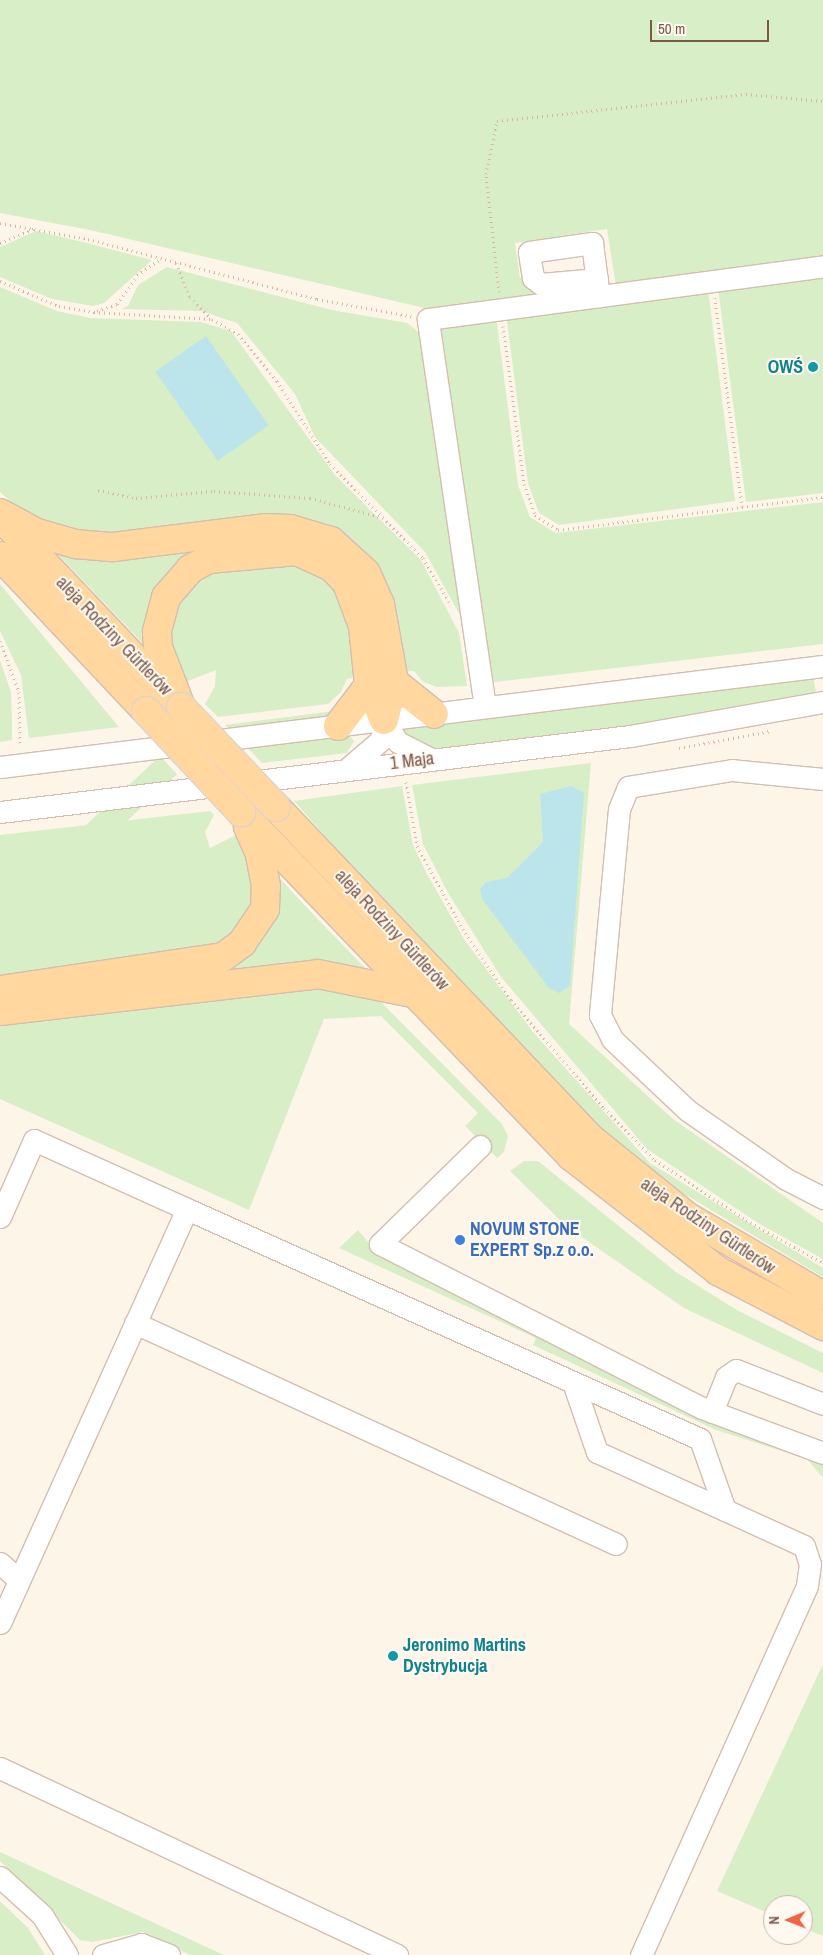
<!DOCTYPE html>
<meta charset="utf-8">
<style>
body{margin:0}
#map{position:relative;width:823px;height:1955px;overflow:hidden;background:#fef5e9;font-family:"Archivo Narrow",sans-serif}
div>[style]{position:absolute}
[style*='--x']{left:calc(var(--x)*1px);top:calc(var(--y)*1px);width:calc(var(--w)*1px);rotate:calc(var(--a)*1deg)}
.green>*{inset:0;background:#d8eec6;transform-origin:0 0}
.water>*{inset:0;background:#bbe5ea;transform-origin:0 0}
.path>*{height:3px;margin-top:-1.5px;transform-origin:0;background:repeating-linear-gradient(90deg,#dbb5a1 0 1px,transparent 0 5px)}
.roads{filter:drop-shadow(1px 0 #d4beb0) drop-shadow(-1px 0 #d4beb0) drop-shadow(0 1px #d4beb0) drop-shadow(0 -1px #d4beb0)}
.minor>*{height:21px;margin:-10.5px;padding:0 10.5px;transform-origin:10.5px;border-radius:10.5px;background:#fff}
.major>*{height:28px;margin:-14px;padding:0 14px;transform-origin:14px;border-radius:14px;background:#ffd79f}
.bridges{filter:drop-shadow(1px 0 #ddd4d0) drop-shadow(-1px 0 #ddd4d0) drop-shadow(0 1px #ddd4d0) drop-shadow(0 -1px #ddd4d0)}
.major-bridge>*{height:28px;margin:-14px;padding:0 14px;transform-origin:14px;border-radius:14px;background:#ffd79f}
.dots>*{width:14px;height:14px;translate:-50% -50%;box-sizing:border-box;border:2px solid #fff9f1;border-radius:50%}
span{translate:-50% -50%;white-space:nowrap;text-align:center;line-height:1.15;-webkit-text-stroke:4px #fff9f1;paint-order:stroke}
.culture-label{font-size:18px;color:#0d838f;font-weight:700}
.right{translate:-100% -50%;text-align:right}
.left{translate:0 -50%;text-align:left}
.street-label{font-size:18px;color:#7b594a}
.shop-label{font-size:18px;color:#366cbe;font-weight:700}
.north{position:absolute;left:763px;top:1895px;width:50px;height:50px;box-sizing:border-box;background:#fff9f1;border:1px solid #cab9ae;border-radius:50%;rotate:269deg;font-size:14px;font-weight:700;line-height:20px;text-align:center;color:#7b594a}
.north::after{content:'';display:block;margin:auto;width:18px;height:22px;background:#ef6647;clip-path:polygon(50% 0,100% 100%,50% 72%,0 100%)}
.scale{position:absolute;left:650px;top:20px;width:119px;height:22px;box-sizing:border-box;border:2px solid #7b594a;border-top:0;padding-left:6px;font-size:15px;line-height:18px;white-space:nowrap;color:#7b594a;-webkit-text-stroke:4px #fff9f1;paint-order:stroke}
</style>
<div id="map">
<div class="green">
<div style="clip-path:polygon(0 0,823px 0,823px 260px,616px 287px,607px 229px,515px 243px,520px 278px,559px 293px,429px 309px,90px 230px,0 213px)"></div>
<div style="clip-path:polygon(36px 231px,83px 242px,152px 260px,104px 303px,93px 306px,52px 299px,0 277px,0 247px)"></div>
<div style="clip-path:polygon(167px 267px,332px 310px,407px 323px,421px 334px,467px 628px,425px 552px,315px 437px,295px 394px,237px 323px,201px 311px,121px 309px,128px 306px,138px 285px)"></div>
<div style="clip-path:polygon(823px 274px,823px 493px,746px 502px,718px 288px)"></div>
<div style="clip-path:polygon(0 287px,57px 311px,90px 318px,201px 322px,231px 331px,335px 475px,421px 560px,459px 633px,467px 686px,437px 687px,423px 682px,414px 671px,399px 672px,369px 562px,96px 538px,27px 516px,8px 499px,0 492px)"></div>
<div style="clip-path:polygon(708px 289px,735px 501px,559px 525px,539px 513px,528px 483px,506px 314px)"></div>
<div style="clip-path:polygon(496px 315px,518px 485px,530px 517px,556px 533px,823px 502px,823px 644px,486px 683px,435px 324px)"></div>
<div style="clip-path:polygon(256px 537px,350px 574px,211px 551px,148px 649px,54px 550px)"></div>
<div style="clip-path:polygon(295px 559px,344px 592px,360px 677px,347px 679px,341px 692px,328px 704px,218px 717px,205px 704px,215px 686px,216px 670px,183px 683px,173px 666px,168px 615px,200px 572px)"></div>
<div style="clip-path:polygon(0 584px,119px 727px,29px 738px,21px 675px,0 631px)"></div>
<div style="clip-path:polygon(0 660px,11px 692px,12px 724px,12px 740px,0 742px)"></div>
<div style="clip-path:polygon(813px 675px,816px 693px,693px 719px,435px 750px,418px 746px,396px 727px)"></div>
<div style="clip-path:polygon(334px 711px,332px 716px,230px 730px,225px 725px)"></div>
<div style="clip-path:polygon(348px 734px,354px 741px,347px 753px,262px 763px,245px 745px)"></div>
<div style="left:160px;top:756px;width:25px;height:162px;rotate:47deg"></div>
<div style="clip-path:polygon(591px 763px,569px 1024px,673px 1119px,823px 1223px,823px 1259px,758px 1223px,647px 1149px,501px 977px,448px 893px,423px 844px,412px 785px)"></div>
<div style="clip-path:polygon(402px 786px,413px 845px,427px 874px,464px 939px,533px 1032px,650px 1163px,823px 1268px,823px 1277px,636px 1165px,467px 996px,294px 801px)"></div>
<div style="clip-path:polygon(210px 811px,214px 815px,205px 832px,210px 848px,238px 834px,247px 848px,257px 895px,228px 945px,0 982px,0 835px)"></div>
<div style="clip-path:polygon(276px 874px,309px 910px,368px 971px,194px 974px,212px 970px)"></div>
<div style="clip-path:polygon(291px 982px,379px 1000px,502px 1124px,508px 1136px,504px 1152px,497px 1158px,465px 1126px,478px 1113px,381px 1016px,324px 1019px,249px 1210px,0 1099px,0 1019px)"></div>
<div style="clip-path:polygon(524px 1161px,538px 1161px,676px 1272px,737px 1310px,823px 1353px,823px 1373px,684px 1308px,566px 1226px,510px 1171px)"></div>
<div style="clip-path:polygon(358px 1230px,375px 1250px,823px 1463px,823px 1478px,807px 1459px,716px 1430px,533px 1345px,536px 1338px,339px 1248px)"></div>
<div style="clip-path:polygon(823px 1664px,823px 1936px,803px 1928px,803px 1905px,773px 1905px,773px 1915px,717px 1891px)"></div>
<div style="clip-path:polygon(0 1852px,224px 1955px,190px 1955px,143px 1932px,92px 1942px,80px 1940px,0 1861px)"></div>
<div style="clip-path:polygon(0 1901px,28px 1928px,45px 1955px,0 1955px)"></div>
</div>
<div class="water">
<div style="left:206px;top:336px;width:109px;height:62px;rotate:55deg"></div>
<div style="clip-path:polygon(571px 786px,584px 793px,570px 986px,559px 993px,549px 988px,482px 899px,480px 889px,486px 882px,507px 878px,543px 842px,540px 794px)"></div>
</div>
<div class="path">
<div style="--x:0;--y:223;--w:89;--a:10.3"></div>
<div style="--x:88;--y:239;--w:237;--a:14.7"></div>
<div style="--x:317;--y:299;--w:96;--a:10.3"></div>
<div style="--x:0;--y:243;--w:38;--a:-23"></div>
<div style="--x:176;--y:263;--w:37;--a:68"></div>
<div style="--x:190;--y:297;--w:30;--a:46"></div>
<div style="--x:0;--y:281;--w:64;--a:23"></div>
<div style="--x:59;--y:306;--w:36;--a:10"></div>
<div style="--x:94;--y:312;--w:118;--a:3.4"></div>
<div style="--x:212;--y:319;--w:30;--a:30"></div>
<div style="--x:238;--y:334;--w:61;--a:50.3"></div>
<div style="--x:277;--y:381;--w:98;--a:57.4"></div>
<div style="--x:330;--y:464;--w:132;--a:45.3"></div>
<div style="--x:423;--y:558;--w:55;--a:59.2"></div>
<div style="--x:499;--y:292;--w:119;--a:-96.3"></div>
<div style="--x:486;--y:174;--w:54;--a:-78.3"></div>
<div style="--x:497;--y:121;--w:250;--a:-6.2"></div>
<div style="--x:746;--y:94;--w:77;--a:5.2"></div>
<div style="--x:97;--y:311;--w:21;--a:-19"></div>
<div style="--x:117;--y:304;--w:35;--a:-55"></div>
<div style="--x:137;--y:275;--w:29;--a:-34"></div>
<div style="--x:503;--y:326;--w:159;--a:82.4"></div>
<div style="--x:524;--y:484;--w:33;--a:70"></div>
<div style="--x:535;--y:515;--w:27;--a:33"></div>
<div style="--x:558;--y:530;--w:185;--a:-7.1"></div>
<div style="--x:742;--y:507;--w:211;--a:-97.4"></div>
<div style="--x:98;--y:490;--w:39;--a:12"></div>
<div style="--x:136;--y:498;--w:78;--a:-5.1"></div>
<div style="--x:214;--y:491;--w:96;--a:4.2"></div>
<div style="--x:310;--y:498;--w:77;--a:15.1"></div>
<div style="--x:742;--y:507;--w:82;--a:-7"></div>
<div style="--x:0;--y:641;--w:54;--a:69.6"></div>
<div style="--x:19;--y:692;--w:54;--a:88.9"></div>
<div style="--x:679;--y:748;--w:94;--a:-10.5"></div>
<div style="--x:406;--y:782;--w:65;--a:80.2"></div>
<div style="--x:417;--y:846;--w:99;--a:61.1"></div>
<div style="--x:465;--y:933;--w:81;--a:55.5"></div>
<div style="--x:511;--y:1000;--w:143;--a:49.3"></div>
<div style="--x:604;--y:1108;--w:73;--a:45.6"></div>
<div style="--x:655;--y:1160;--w:109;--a:33.4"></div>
<div style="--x:746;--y:1220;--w:88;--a:29.2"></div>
</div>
<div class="roads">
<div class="minor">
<div style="--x:597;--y:279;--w:56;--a:174.9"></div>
<div style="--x:541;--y:284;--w:10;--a:-143"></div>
<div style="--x:533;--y:278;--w:26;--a:-99"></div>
<div style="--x:529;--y:252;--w:64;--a:-8.1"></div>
<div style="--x:592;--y:243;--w:54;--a:82.6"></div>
<div style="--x:485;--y:707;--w:392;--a:-98.4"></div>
<div style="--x:428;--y:319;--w:399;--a:-7.6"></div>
<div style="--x:384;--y:720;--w:26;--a:58"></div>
<div style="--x:398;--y:742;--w:37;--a:27"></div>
<div style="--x:0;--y:767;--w:829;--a:-7"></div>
<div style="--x:347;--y:769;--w:45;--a:-40.5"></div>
<div style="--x:381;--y:740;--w:20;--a:-81"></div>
<div style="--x:823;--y:779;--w:91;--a:-174.4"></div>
<div style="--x:732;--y:770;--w:105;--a:170.7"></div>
<div style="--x:628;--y:787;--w:24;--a:112"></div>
<div style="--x:619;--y:809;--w:207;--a:95.3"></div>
<div style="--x:600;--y:1015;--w:27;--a:63"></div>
<div style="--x:612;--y:1039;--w:103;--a:43.4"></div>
<div style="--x:687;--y:1110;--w:121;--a:34.9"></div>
<div style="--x:786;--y:1179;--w:42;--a:27.2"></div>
<div style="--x:0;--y:812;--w:635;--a:-6.88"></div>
<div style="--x:630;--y:736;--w:196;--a:-10"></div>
<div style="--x:480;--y:1146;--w:140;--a:135.6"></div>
<div style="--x:380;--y:1244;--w:361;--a:27"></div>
<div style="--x:702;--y:1408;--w:129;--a:20.4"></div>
<div style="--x:0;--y:1217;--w:84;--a:-66.2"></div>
<div style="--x:34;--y:1140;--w:168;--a:24.3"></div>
<div style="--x:135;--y:1323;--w:529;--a:24.68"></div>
<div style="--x:574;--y:1385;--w:71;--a:71.1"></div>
<div style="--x:597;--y:1452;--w:141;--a:24.4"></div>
<div style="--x:712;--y:1412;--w:38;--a:-68"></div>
<div style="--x:726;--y:1377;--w:12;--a:-35"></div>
<div style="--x:736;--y:1370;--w:93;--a:21.3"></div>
<div style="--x:0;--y:1563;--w:25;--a:42"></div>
<div style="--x:0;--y:1623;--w:454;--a:-65.7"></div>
<div style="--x:187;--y:1209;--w:562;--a:24.15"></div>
<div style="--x:700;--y:1439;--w:75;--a:70.6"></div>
<div style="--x:725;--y:1510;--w:87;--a:24.5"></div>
<div style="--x:804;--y:1546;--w:19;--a:72"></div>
<div style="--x:810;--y:1564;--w:22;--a:98"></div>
<div style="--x:807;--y:1586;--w:405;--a:114.2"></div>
<div style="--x:0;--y:1768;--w:439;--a:25.2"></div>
<div style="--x:0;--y:1877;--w:57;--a:42.1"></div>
<div style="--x:42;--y:1915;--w:47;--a:58"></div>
<div style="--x:103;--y:1955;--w:40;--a:-16"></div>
<div style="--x:141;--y:1944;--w:30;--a:21"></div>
</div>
<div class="major">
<div style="--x:0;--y:513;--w:42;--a:28.4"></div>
<div style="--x:37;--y:533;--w:41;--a:15.8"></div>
<div style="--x:76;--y:544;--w:37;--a:5"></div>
<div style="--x:113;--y:547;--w:153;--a:-7.1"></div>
<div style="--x:265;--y:528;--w:25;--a:2"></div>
<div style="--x:290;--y:529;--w:43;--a:16.3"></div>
<div style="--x:331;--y:541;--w:47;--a:42.4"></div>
<div style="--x:366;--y:573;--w:34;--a:66"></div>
<div style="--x:380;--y:604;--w:79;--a:79.8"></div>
<div style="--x:394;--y:682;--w:39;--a:105"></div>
<div style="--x:8;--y:525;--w:237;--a:46.5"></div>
<div style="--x:0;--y:556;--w:213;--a:46.7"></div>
<div style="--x:394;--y:682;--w:51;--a:38.7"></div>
<div style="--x:181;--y:707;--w:64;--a:-111"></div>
<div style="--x:158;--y:647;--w:16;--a:-94"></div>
<div style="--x:157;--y:631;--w:35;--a:-75"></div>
<div style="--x:166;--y:597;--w:37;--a:-49"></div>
<div style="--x:190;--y:569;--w:21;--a:-28"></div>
<div style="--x:209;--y:559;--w:88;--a:-5.2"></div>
<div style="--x:297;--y:551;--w:40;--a:25"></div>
<div style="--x:333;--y:568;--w:21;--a:47"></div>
<div style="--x:347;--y:583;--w:46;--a:69.6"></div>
<div style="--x:363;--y:626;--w:59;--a:84.2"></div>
<div style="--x:369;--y:685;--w:38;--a:67"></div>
<div style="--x:338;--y:726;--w:51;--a:-52.9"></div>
<div style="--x:276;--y:807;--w:456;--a:46.5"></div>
<div style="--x:590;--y:1138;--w:126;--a:38.9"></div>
<div style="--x:688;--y:1217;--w:156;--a:30.3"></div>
<div style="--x:241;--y:812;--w:477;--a:46.2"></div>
<div style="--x:571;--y:1156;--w:187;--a:38"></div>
<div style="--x:718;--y:1271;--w:119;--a:27.6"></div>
<div style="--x:0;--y:990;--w:225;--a:-8.4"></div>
<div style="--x:223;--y:957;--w:24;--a:-36"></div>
<div style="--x:242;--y:943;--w:41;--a:-55.9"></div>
<div style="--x:265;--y:909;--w:23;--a:-88"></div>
<div style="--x:266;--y:886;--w:33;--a:-101"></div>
<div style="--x:260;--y:854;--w:30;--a:-114"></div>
<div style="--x:0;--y:1011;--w:320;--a:-6.6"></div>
<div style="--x:318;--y:974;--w:96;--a:11.4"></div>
</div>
</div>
<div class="bridges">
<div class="major-bridge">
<div style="--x:181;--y:707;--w:138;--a:46.5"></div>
<div style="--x:146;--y:711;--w:139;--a:46.8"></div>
</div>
</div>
<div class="dots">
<div style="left:813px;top:367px;background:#0f9aa8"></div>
<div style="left:460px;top:1240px;background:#3f7fe0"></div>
<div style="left:393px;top:1656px;background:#0f9aa8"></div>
</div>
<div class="culture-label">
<span class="right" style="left:803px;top:367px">OWŚ</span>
<span class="left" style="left:403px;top:1656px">Jeronimo Martins<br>Dystrybucja</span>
</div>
<div class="street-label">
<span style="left:114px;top:636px;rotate:46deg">aleja Rodziny Gürtlerów</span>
<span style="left:412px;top:761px;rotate:-7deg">1 Maja</span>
<span style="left:392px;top:930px;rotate:47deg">aleja Rodziny Gürtlerów</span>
<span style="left:708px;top:1226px;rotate:34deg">aleja Rodziny Gürtlerów</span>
</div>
<div class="shop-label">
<span class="left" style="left:470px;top:1240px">NOVUM STONE<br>EXPERT Sp.z o.o.</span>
</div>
<div class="north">N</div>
<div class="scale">50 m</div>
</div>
